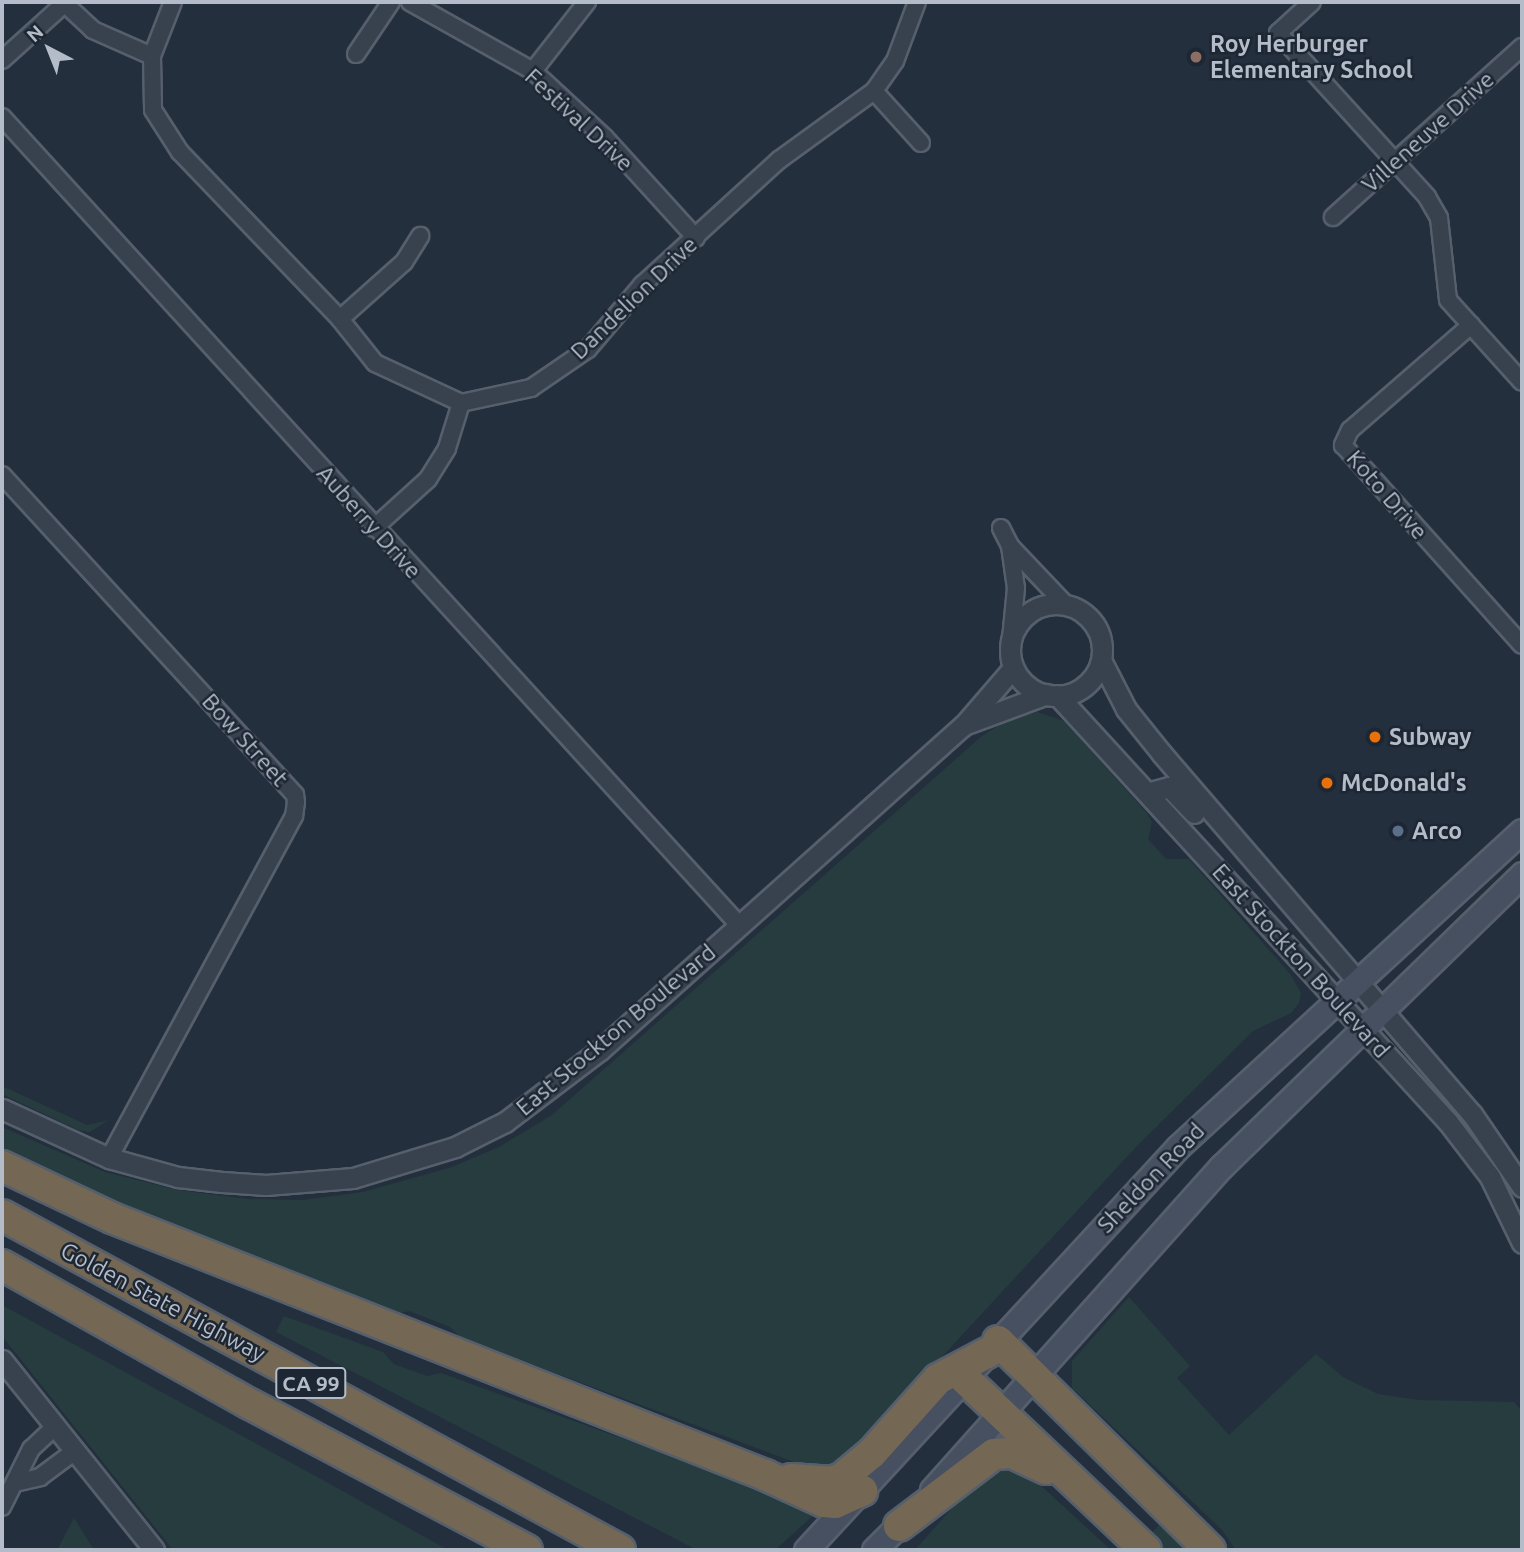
<!DOCTYPE html>
<style>
body{margin:0}
#map{position:relative;width:1524px;height:1552px;overflow:hidden;background:#242f3e;font-family:Ubuntu,sans-serif}
div>[style]{position:absolute}
[style*='--x']{left:calc(var(--x)*1px);top:calc(var(--y)*1px);width:calc(var(--w)*1px);rotate:calc(var(--a)*1deg)}
.green>*{inset:0;background:#263c3f}
.roads{filter:drop-shadow(2px 0 #565f6c) drop-shadow(-2px 0 #565f6c) drop-shadow(0 2px #565f6c) drop-shadow(0 -2px #565f6c)}
.minor>*{height:16px;margin:-8px;padding:0 8px;transform-origin:8px;border-radius:8px;background:#38414e}
.tertiary>*{height:19px;margin:-9.5px;padding:0 9.5px;transform-origin:9.5px;border-radius:9.5px;background:#38414e}
.tertiary>.ring{margin:-9.5px;padding:0;box-sizing:content-box;background:none;border:19px solid #38414e;border-radius:50%}
.secondary>*{height:23px;margin:-11.5px;padding:0 11.5px;transform-origin:11.5px;border-radius:11.5px;background:#465061}
.motorway>*{height:30px;margin:-15px;padding:0 15px;transform-origin:15px;border-radius:15px;background:#746855}
.dots>*{width:19px;height:19px;translate:-50% -50%;box-sizing:border-box;border:4px solid #1d2633;border-radius:50%}
span{translate:-50% -50%;white-space:nowrap;text-align:center;line-height:1.15;-webkit-text-stroke:5px #1d2633;paint-order:stroke}
.shield-label span{padding:2px 5px;background:#1d2633;border:2px solid;border-radius:5px;-webkit-text-stroke-width:0}
.shield-label{font-size:21px;color:#b4bcc9;font-weight:700}
.poi-label{font-size:23px;color:#b4bcc9;font-weight:700}
.left{translate:0 -50%;text-align:left}
.street-label{font-size:23px;color:#b4bcc9}
.frame{position:absolute;inset:0;border:4px solid #b4bcc9;pointer-events:none}
.north{position:absolute;left:14px;top:14px;width:70px;height:70px;-webkit-text-stroke:5px #1d2633;paint-order:stroke;rotate:318deg;font-size:19px;font-weight:700;line-height:28px;text-align:center;color:#b4bcc9}
.north::after{content:'';display:block;margin:auto;width:24px;height:32px;background:#b4bcc9;clip-path:polygon(50% 0,100% 100%,50% 72%,0 100%)}
</style>
<div id="map">
<div class="green">
<div style="clip-path:polygon(1037px 712px,1064px 721px,1146px 812px,1152px 822px,1148px 839px,1166px 859px,1189px 859px,1291px 975px,1301px 993px,1299px 1003px,1291px 1013px,1253px 1031px,1135px 1148px,840px 1467px,810px 1468px,461px 1338px,450px 1327px,409px 1311px,393px 1315px,2px 1159px,2px 1127px,105px 1172px,177px 1190px,248px 1199px,303px 1200px,363px 1192px,452px 1167px,499px 1147px,552px 1115px,982px 736px,1009px 719px)"></div>
<div style="clip-path:polygon(2px 1086px,87px 1125px,109px 1120px,90px 1132px,78px 1130px,2px 1094px)"></div>
<div style="clip-path:polygon(1129px 1297px,1190px 1366px,1177px 1378px,1229px 1435px,1316px 1354px,1343px 1377px,1378px 1394px,1418px 1400px,1514px 1402px,1522px 1411px,1522px 1550px,1236px 1550px,1222px 1530px,1072px 1388px,1072px 1361px)"></div>
<div style="clip-path:polygon(2px 1305px,330px 1484px,448px 1550px,173px 1550px,2px 1336px)"></div>
<div style="clip-path:polygon(284px 1316px,383px 1352px,394px 1364px,427px 1376px,441px 1373px,815px 1508px,816px 1513px,775px 1550px,697px 1550px,276px 1332px)"></div>
<div style="clip-path:polygon(1000px 1465px,1026px 1472px,1111px 1550px,915px 1550px,982px 1474px)"></div>
<div style="clip-path:polygon(74px 1518px,94px 1550px,57px 1550px)"></div>
<div style="clip-path:polygon(1161px 1523px,1185px 1550px,1161px 1550px,1148px 1537px)"></div>
</div>
<div class="roads">
<div class="minor">
<div style="--x:63;--y:2;--w:41;--a:43"></div>
<div style="--x:93;--y:30;--w:64;--a:23.8"></div>
<div style="--x:173;--y:2;--w:58;--a:111.3"></div>
<div style="--x:152;--y:56;--w:54;--a:88.9"></div>
<div style="--x:153;--y:110;--w:50;--a:57.3"></div>
<div style="--x:180;--y:152;--w:231;--a:46.2"></div>
<div style="--x:340;--y:319;--w:56;--a:51.5"></div>
<div style="--x:375;--y:363;--w:95;--a:24.9"></div>
<div style="--x:461;--y:403;--w:72;--a:-12.1"></div>
<div style="--x:531;--y:388;--w:69;--a:-34.4"></div>
<div style="--x:588;--y:349;--w:84;--a:-49.8"></div>
<div style="--x:642;--y:285;--w:185;--a:-42.4"></div>
<div style="--x:779;--y:160;--w:117;--a:-36"></div>
<div style="--x:874;--y:91;--w:37;--a:-55"></div>
<div style="--x:895;--y:61;--w:63;--a:-69.6"></div>
<div style="--x:410;--y:2;--w:141;--a:29.3"></div>
<div style="--x:533;--y:71;--w:98;--a:42.9"></div>
<div style="--x:605;--y:138;--w:135;--a:47.7"></div>
<div style="--x:1312;--y:2;--w:46;--a:137.6"></div>
<div style="--x:1278;--y:33;--w:222;--a:47.7"></div>
<div style="--x:1427;--y:197;--w:24;--a:60"></div>
<div style="--x:1439;--y:218;--w:82;--a:83.7"></div>
<div style="--x:1448;--y:300;--w:110;--a:47.9"></div>
<div style="--x:356;--y:54;--w:63;--a:-56.1"></div>
<div style="--x:2;--y:60;--w:85;--a:-42.1"></div>
<div style="--x:533;--y:71;--w:88;--a:-52"></div>
<div style="--x:874;--y:91;--w:70;--a:47.9"></div>
<div style="--x:2;--y:117;--w:1094;--a:47.63"></div>
<div style="--x:1333;--y:217;--w:254;--a:-42"></div>
<div style="--x:340;--y:319;--w:86;--a:-41.7"></div>
<div style="--x:404;--y:262;--w:31;--a:-58"></div>
<div style="--x:1471;--y:325;--w:160;--a:139"></div>
<div style="--x:1350;--y:430;--w:17;--a:115"></div>
<div style="--x:1343;--y:445;--w:268;--a:48.2"></div>
<div style="--x:2;--y:475;--w:434;--a:47.5"></div>
<div style="--x:295;--y:795;--w:7;--a:82"></div>
<div style="--x:296;--y:802;--w:14;--a:98"></div>
<div style="--x:294;--y:816;--w:389;--a:118.4"></div>
<div style="--x:374;--y:528;--w:73;--a:-42.2"></div>
<div style="--x:428;--y:479;--w:36;--a:-58"></div>
<div style="--x:447;--y:448;--w:47;--a:-72.7"></div>
<div style="--x:1001;--y:528;--w:20;--a:63"></div>
<div style="--x:1010;--y:546;--w:80;--a:46.5"></div>
<div style="--x:1010;--y:546;--w:42;--a:81.9"></div>
<div style="--x:1016;--y:588;--w:51;--a:95.6"></div>
<div style="--x:15;--y:1483;--w:26;--a:-13"></div>
<div style="--x:40;--y:1477;--w:44;--a:-36.6"></div>
<div style="--x:2;--y:1507;--w:65;--a:-63.4"></div>
<div style="--x:31;--y:1449;--w:34;--a:-43"></div>
</div>
<div class="tertiary">
<div class="ring" style="left:1010px;top:604px;width:73px;height:73px"></div>
<div style="--x:1102;--y:662;--w:53;--a:62.9"></div>
<div style="--x:1126;--y:709;--w:58;--a:51.3"></div>
<div style="--x:1162;--y:754;--w:475;--a:49.3"></div>
<div style="--x:1472;--y:1114;--w:88;--a:55.6"></div>
<div style="--x:1057;--y:695;--w:579;--a:47.52"></div>
<div style="--x:1448;--y:1122;--w:69;--a:52.6"></div>
<div style="--x:1490;--y:1177;--w:73;--a:64.1"></div>
<div style="--x:969;--y:723;--w:83;--a:-20.4"></div>
<div style="--x:1151;--y:792;--w:19;--a:-16"></div>
<div style="--x:1169;--y:787;--w:36;--a:46"></div>
<div style="--x:2;--y:1109;--w:118;--a:24.6"></div>
<div style="--x:109;--y:1158;--w:72;--a:15.4"></div>
<div style="--x:178;--y:1177;--w:44;--a:6.5"></div>
<div style="--x:222;--y:1182;--w:44;--a:3.9"></div>
<div style="--x:266;--y:1185;--w:87;--a:-4.6"></div>
<div style="--x:353;--y:1178;--w:107;--a:-16.9"></div>
<div style="--x:455;--y:1147;--w:56;--a:-26.6"></div>
<div style="--x:505;--y:1122;--w:119;--a:-37.2"></div>
<div style="--x:600;--y:1050;--w:487;--a:-41.8"></div>
<div style="--x:963;--y:726;--w:77;--a:-49.2"></div>
<div style="--x:2;--y:1360;--w:243;--a:51.3"></div>
</div>
<div class="secondary">
<div style="--x:932;--y:1490;--w:435;--a:-48.2"></div>
<div style="--x:1222;--y:1166;--w:419;--a:-44.2"></div>
<div style="--x:806;--y:1550;--w:548;--a:-47.29"></div>
<div style="--x:1178;--y:1147;--w:467;--a:-42.6"></div>
<div style="--x:874;--y:1550;--w:49;--a:-45"></div>
</div>
<div class="motorway">
<div style="--x:2;--y:1166;--w:122;--a:25.3"></div>
<div style="--x:112;--y:1218;--w:702;--a:21.48"></div>
<div style="--x:765;--y:1475;--w:65;--a:24.6"></div>
<div style="--x:824;--y:1502;--w:11;--a:5"></div>
<div style="--x:835;--y:1503;--w:30;--a:-24"></div>
<div style="--x:2;--y:1215;--w:703;--a:28.46"></div>
<div style="--x:2;--y:1265;--w:284;--a:29.3"></div>
<div style="--x:250;--y:1404;--w:313;--a:27.8"></div>
<div style="--x:998;--y:1341;--w:298;--a:44.6"></div>
<div style="--x:965;--y:1379;--w:249;--a:43.4"></div>
<div style="--x:791;--y:1479;--w:39;--a:4"></div>
<div style="--x:830;--y:1482;--w:13;--a:-18"></div>
<div style="--x:842;--y:1478;--w:38;--a:-40"></div>
<div style="--x:871;--y:1454;--w:101;--a:-48.2"></div>
<div style="--x:938;--y:1379;--w:58;--a:-27.9"></div>
<div style="--x:899;--y:1526;--w:119;--a:-37.2"></div>
<div style="--x:994;--y:1454;--w:18;--a:-3"></div>
<div style="--x:1012;--y:1453;--w:38;--a:25"></div>
</div>
</div>
<div class="dots">
<div style="left:1196px;top:57px;background:#8d6e63"></div>
<div style="left:1375px;top:737px;background:#e8710a"></div>
<div style="left:1327px;top:783px;background:#e8710a"></div>
<div style="left:1398px;top:831px;background:#5c6f8a"></div>
</div>
<div class="shield-label">
<span style="left:311px;top:1383px">CA 99</span>
</div>
<div class="poi-label">
<span class="left" style="left:1210px;top:57px">Roy Herburger<br>Elementary School</span>
<span class="left" style="left:1389px;top:737px">Subway</span>
<span class="left" style="left:1341px;top:783px">McDonald's</span>
<span class="left" style="left:1412px;top:831px">Arco</span>
</div>
<div class="street-label">
<span style="left:579px;top:120px;rotate:43deg">Festival Drive</span>
<span style="left:1428px;top:132px;rotate:-42deg">Villeneuve Drive</span>
<span style="left:634px;top:298px;rotate:-44deg">Dandelion Drive</span>
<span style="left:1387px;top:495px;rotate:49deg">Koto Drive</span>
<span style="left:369px;top:522px;rotate:48deg">Auberry Drive</span>
<span style="left:245px;top:740px;rotate:48deg">Bow Street</span>
<span style="left:1301px;top:961px;rotate:48deg">East Stockton Boulevard</span>
<span style="left:616px;top:1030px;rotate:-40deg">East Stockton Boulevard</span>
<span style="left:1151px;top:1178px;rotate:-46deg">Sheldon Road</span>
<span style="left:163px;top:1302px;rotate:28deg">Golden State Highway</span>
</div>
<div class="frame"></div>
<div class="north">N</div>
</div>
